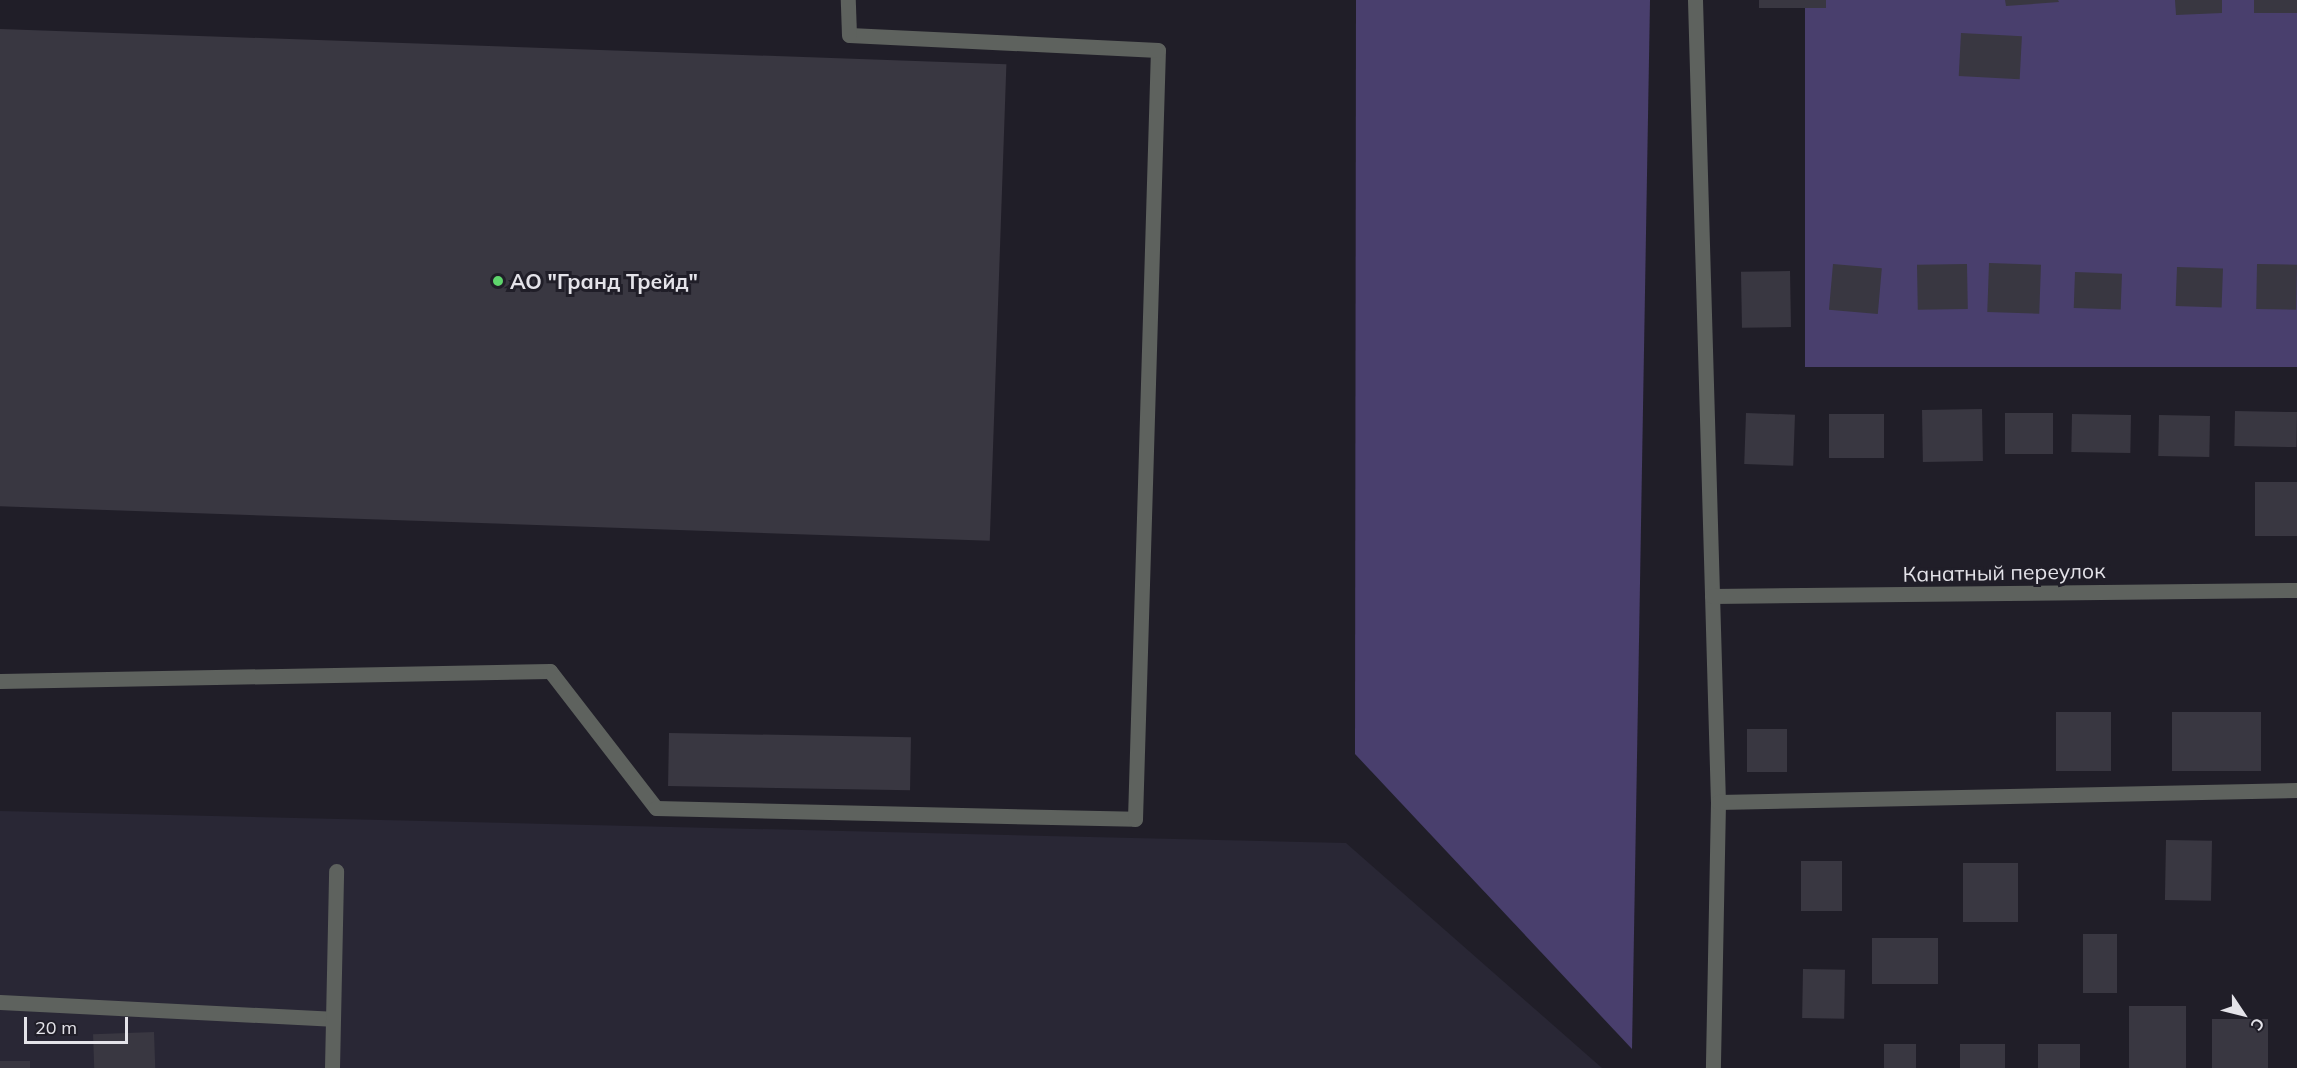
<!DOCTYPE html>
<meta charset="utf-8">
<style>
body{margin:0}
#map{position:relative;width:2297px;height:1068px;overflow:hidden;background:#201e28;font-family:Mulish,sans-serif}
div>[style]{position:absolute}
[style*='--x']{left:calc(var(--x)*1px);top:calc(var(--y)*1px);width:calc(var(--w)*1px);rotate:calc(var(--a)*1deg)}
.built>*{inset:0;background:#292735}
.green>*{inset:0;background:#493f6d;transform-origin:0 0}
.building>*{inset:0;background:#393741;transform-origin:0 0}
.lane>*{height:15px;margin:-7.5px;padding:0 7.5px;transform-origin:7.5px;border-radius:7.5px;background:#5e625e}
.street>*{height:15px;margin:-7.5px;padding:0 7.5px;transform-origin:7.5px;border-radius:7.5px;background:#5e625e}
.dots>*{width:16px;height:16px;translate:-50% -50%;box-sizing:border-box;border:3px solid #201e28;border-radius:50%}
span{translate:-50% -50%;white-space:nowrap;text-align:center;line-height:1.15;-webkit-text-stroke:6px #201e28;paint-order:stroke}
.poi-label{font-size:21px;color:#e4e3e9;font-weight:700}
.left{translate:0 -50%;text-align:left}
.street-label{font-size:21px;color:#e4e3e9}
.north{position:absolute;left:2213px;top:984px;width:60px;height:60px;-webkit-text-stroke:4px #201e28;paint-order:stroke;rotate:125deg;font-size:16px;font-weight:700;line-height:24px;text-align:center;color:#e4e3e9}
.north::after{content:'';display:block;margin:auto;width:21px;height:27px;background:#e4e3e9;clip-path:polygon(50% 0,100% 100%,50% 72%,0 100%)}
.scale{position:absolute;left:24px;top:1017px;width:104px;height:27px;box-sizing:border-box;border:3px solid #e4e3e9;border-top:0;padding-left:8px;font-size:18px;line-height:21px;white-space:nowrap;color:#e4e3e9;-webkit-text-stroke:4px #201e28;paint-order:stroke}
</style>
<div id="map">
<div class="built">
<div style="clip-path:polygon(0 811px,1346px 843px,1602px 1068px,0 1068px)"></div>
</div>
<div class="green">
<div style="clip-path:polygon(1356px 0,1650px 0,1632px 1049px,1355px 754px)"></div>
<div style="left:1805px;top:0;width:492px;height:367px"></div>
</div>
<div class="building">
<div style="left:1759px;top:0;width:67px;height:8px"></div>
<div style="clip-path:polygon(2005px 0,2058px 0,2059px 2px,2006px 6px)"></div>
<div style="clip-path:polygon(2175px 0,2222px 0,2222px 13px,2176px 15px)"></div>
<div style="left:2254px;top:0;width:43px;height:13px"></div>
<div style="left:0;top:29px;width:1007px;height:477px;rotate:2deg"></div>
<div style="left:1961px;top:33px;width:61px;height:43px;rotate:3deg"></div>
<div style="left:1989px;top:263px;width:52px;height:49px;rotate:2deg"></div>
<div style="left:1833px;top:264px;width:49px;height:46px;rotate:5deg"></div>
<div style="left:1967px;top:264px;width:45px;height:50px;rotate:89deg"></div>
<div style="left:2257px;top:264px;width:40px;height:45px;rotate:1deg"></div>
<div style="left:2177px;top:267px;width:46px;height:39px;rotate:2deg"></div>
<div style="left:1790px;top:271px;width:56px;height:49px;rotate:89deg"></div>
<div style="left:2075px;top:272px;width:47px;height:36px;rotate:2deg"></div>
<div style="left:1982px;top:409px;width:52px;height:60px;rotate:89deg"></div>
<div style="left:2235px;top:411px;width:62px;height:35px;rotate:1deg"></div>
<div style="left:1746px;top:413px;width:49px;height:51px;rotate:2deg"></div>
<div style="left:2053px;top:413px;width:41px;height:48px;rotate:90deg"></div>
<div style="left:1829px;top:414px;width:55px;height:44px"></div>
<div style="left:2072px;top:414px;width:59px;height:38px;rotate:1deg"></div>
<div style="left:2159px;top:415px;width:51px;height:41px;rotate:1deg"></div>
<div style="left:2255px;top:482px;width:42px;height:54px"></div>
<div style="left:2056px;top:712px;width:55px;height:59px"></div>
<div style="left:2172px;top:712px;width:89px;height:59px"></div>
<div style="left:1747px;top:729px;width:40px;height:43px"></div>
<div style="left:669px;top:733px;width:242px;height:53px;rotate:1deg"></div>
<div style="left:2166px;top:840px;width:46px;height:60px;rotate:1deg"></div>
<div style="left:1801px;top:861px;width:41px;height:50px"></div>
<div style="left:1963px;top:863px;width:55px;height:59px"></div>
<div style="left:2083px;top:934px;width:34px;height:59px"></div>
<div style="left:1872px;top:938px;width:66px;height:46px"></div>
<div style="left:1803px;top:969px;width:42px;height:49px;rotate:1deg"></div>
<div style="left:2129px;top:1006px;width:57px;height:62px"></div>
<div style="left:2212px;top:1019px;width:56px;height:49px"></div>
<div style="left:154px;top:1032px;width:36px;height:61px;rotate:88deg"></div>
<div style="left:1884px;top:1044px;width:32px;height:24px"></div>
<div style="left:1960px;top:1044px;width:45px;height:24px"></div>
<div style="left:2038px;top:1044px;width:42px;height:24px"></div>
<div style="left:0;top:1061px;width:30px;height:7px"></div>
</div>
<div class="lane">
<div style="--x:0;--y:681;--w:550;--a:-1.04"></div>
<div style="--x:550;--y:671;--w:173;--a:52.3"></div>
<div style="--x:656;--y:808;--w:479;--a:1.3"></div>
<div style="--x:1135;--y:819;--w:769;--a:-88.29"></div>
<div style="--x:1158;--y:50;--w:309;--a:-177.2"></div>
<div style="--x:849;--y:35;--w:35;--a:-92"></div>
<div style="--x:0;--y:1002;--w:332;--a:2.9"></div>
<div style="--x:332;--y:1068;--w:197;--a:-88.8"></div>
</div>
<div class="street">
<div style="--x:1695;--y:0;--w:802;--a:88.36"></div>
<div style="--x:1718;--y:802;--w:266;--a:91.1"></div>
<div style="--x:1712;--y:596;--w:585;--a:-0.59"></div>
<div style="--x:1718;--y:802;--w:579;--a:-1.19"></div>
</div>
<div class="dots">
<div style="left:498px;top:281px;background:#5ed56c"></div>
</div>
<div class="poi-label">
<span class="left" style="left:510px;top:281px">АО "Гранд Трейд"</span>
</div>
<div class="street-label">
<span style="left:2004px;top:572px;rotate:-1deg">Канатный переулок</span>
</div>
<div class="north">С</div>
<div class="scale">20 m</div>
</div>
